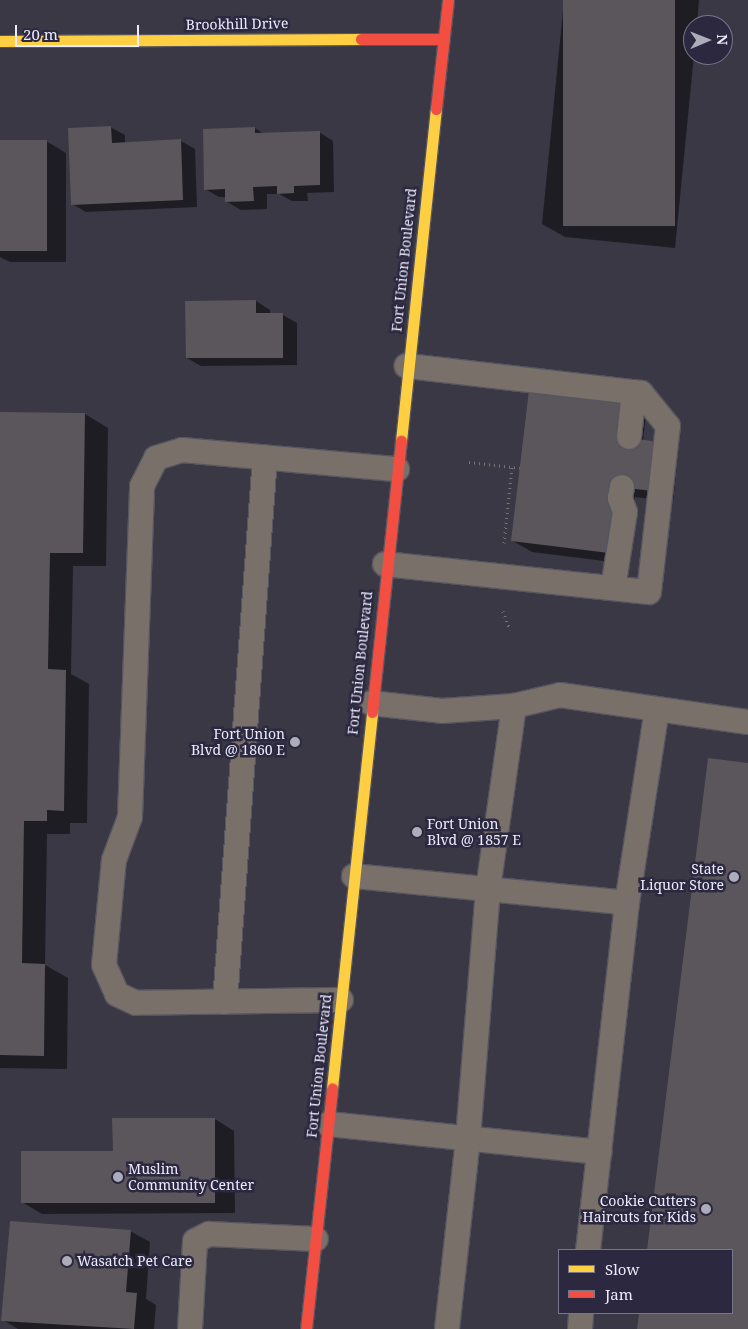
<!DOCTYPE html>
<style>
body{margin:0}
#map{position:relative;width:748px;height:1329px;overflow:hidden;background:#393844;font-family:"Noto Serif",serif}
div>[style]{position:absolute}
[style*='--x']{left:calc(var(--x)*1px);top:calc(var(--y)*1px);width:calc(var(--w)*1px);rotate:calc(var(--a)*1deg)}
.shadow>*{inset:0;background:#0007}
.building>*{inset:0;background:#5b555c;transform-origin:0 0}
.path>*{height:3px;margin-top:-1.5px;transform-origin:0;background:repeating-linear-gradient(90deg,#7a7574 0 1px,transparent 0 5px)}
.roads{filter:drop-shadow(1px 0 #565560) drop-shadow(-1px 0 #565560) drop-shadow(0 1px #565560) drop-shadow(0 -1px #565560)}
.lane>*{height:24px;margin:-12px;padding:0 12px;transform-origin:12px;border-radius:12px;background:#797069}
.slow>*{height:11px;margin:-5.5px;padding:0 5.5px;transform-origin:5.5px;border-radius:5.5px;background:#ffcf43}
.jam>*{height:11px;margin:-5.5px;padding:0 5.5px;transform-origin:5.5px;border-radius:5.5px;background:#f24e42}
.dots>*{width:14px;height:14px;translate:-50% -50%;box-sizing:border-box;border:2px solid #2b2840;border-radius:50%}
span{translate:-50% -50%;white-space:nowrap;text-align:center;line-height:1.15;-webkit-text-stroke:5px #2b2840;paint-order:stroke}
.street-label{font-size:14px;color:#ecebfb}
.poi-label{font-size:14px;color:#ecebfb}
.right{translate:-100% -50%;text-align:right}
.left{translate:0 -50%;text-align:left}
.legend{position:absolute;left:558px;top:1249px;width:175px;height:65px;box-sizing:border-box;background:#2b2840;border:1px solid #78768b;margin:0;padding:6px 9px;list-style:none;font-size:15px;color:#ecebfb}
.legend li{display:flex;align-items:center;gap:10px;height:25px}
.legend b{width:25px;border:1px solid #78768b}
.north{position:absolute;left:683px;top:15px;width:50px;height:50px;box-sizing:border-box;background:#2b2840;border:1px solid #78768b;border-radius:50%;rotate:89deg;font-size:14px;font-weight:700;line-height:20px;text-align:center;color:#ecebfb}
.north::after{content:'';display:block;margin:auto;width:18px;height:22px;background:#adacbb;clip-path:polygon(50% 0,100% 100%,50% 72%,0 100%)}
.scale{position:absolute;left:15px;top:25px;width:124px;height:22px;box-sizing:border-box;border:2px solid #ecebfb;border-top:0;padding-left:6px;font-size:15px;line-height:18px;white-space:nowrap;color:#ecebfb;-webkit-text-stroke:4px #2b2840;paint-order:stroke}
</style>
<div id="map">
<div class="shadow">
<div style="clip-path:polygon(564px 0,699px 0,697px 25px,693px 25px,694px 55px,675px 248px,565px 237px,542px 224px)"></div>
<div style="clip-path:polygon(110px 127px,125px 135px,125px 143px,181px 141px,195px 149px,197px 207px,86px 212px,72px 204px)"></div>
<div style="clip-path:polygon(255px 128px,264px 134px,319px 132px,333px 141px,334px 192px,307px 193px,308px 201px,292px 201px,279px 194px,267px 194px,267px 209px,241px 210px,227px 202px,227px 197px,219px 197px,205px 189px)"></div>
<div style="clip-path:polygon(46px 141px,66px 153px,66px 262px,10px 262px,0 257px,0 142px)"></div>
<div style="clip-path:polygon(256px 301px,270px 310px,270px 315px,283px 315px,297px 323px,297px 365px,201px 366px,187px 358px)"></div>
<div style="clip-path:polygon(530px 391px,646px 414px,643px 441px,659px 443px,678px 454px,673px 502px,635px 497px,628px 564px,532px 552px,513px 541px)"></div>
<div style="clip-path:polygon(0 413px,85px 414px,108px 428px,106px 566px,73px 566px,71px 674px,89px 684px,87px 823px,70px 823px,70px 834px,47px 834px,45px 965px,68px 978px,67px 1069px,0 1068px)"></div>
<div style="clip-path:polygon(709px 759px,748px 764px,748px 1329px,639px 1329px,641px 1313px,732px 1313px,732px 1250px,648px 1250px)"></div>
<div style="clip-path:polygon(215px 1119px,234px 1131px,235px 1213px,42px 1214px,22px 1202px,114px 1152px)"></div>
<div style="clip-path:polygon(130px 1231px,150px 1242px,146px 1299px,156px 1305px,154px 1329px,18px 1329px,3px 1320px)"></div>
</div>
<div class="building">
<div style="left:563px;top:0;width:112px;height:226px"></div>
<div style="clip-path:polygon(111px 126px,112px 143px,181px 139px,183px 200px,71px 205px,68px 128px)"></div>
<div style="clip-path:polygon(255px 127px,255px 133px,320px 131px,320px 185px,294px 186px,294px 193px,277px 194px,277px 186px,253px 187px,254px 201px,225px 202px,225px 189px,204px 190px,203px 129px)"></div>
<div style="left:0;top:140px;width:47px;height:111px"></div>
<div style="clip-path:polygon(256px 300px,256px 313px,283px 313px,283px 358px,186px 358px,185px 301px)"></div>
<div style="clip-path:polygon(529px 390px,627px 401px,623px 437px,659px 442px,654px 491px,616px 487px,609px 553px,511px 541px)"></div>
<div style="clip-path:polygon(0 412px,85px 413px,83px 553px,50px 553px,48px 669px,66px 670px,64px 811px,47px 810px,47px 821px,24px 821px,22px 963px,45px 964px,44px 1056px,0 1055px)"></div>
<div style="clip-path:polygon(708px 758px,748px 763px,748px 1329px,637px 1329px,639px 1313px,732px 1313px,732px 1250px,647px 1250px)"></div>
<div style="clip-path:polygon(112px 1118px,215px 1118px,215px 1203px,21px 1203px,21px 1151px,113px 1151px)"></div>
<div style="clip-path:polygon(10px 1221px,131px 1230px,126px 1292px,137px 1293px,134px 1329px,1px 1321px)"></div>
</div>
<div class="path">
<div style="--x:469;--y:462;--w:51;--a:6.7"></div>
<div style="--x:504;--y:543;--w:76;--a:-84"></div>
<div style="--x:503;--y:611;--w:20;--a:70"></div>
</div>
<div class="roads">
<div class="lane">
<div style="--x:629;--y:437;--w:45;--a:-83.7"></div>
<div style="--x:385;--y:564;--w:265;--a:6.1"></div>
<div style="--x:649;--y:592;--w:167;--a:-83.5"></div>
<div style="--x:668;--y:426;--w:43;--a:-129.3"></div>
<div style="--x:641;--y:393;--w:236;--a:-173.4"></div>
<div style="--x:613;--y:588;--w:77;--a:-81"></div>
<div style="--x:625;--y:512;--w:15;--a:-110"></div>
<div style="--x:620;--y:498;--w:11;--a:-80"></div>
<div style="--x:371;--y:703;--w:71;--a:6.4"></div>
<div style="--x:442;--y:711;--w:72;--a:-4"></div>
<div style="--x:514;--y:706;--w:47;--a:-13.4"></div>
<div style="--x:560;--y:695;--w:190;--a:8.2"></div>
<div style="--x:354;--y:876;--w:274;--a:5.6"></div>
<div style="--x:627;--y:903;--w:349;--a:96.4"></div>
<div style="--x:627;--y:903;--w:195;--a:-81.2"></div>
<div style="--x:341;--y:1000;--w:205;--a:179.2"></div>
<div style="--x:136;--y:1003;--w:21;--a:-155"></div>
<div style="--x:117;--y:994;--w:32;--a:-114"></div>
<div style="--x:104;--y:965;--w:105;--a:-84.6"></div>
<div style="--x:114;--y:860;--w:46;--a:-69.6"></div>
<div style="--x:130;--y:817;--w:331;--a:-87.9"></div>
<div style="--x:142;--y:486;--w:31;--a:-63"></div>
<div style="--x:156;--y:458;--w:27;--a:-17"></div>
<div style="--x:182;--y:450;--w:216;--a:5.1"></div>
<div style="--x:225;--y:1002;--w:546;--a:-85.8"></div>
<div style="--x:328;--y:1124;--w:273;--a:5.9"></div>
<div style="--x:190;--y:1329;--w:88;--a:-86.7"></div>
<div style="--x:195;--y:1241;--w:16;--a:-27"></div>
<div style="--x:209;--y:1234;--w:107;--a:2.7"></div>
<div style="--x:447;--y:1329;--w:192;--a:-83.7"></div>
<div style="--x:468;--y:1138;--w:250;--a:-85.4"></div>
<div style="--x:488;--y:889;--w:185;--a:-81.9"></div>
<div style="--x:580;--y:1329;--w:16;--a:-86"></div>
</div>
<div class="slow">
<div style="--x:0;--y:41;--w:361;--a:-0.3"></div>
<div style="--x:401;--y:441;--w:334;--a:-84"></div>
<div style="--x:332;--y:1088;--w:378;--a:-83.9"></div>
</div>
<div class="jam">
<div style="--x:361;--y:39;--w:83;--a:0"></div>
<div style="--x:436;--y:109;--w:110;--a:-83.7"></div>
<div style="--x:372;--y:712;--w:273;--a:-83.9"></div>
<div style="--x:306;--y:1329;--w:242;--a:-83.8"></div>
</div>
</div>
<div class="dots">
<div style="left:295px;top:742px;background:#adacbb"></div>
<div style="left:417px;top:832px;background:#adacbb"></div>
<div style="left:734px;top:877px;background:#adacbb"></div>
<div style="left:118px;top:1177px;background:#adacbb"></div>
<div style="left:706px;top:1209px;background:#adacbb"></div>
<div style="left:67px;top:1261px;background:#adacbb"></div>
</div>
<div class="street-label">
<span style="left:237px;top:24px;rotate:-1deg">Brookhill Drive</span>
<span style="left:404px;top:260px;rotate:-84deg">Fort Union Boulevard</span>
<span style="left:360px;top:663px;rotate:-84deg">Fort Union Boulevard</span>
<span style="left:319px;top:1066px;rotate:-84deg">Fort Union Boulevard</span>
</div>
<div class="poi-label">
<span class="right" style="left:285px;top:742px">Fort Union<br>Blvd @ 1860 E</span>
<span class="left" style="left:427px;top:832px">Fort Union<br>Blvd @ 1857 E</span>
<span class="right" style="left:724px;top:877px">State<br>Liquor Store</span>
<span class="left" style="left:128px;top:1177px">Muslim<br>Community Center</span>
<span class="right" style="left:696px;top:1209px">Cookie Cutters<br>Haircuts for Kids</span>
<span class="left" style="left:77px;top:1261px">Wasatch Pet Care</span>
</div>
<ul class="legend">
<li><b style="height:6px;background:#ffcf43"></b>Slow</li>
<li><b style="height:6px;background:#f24e42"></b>Jam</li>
</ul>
<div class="north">N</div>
<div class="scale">20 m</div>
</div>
